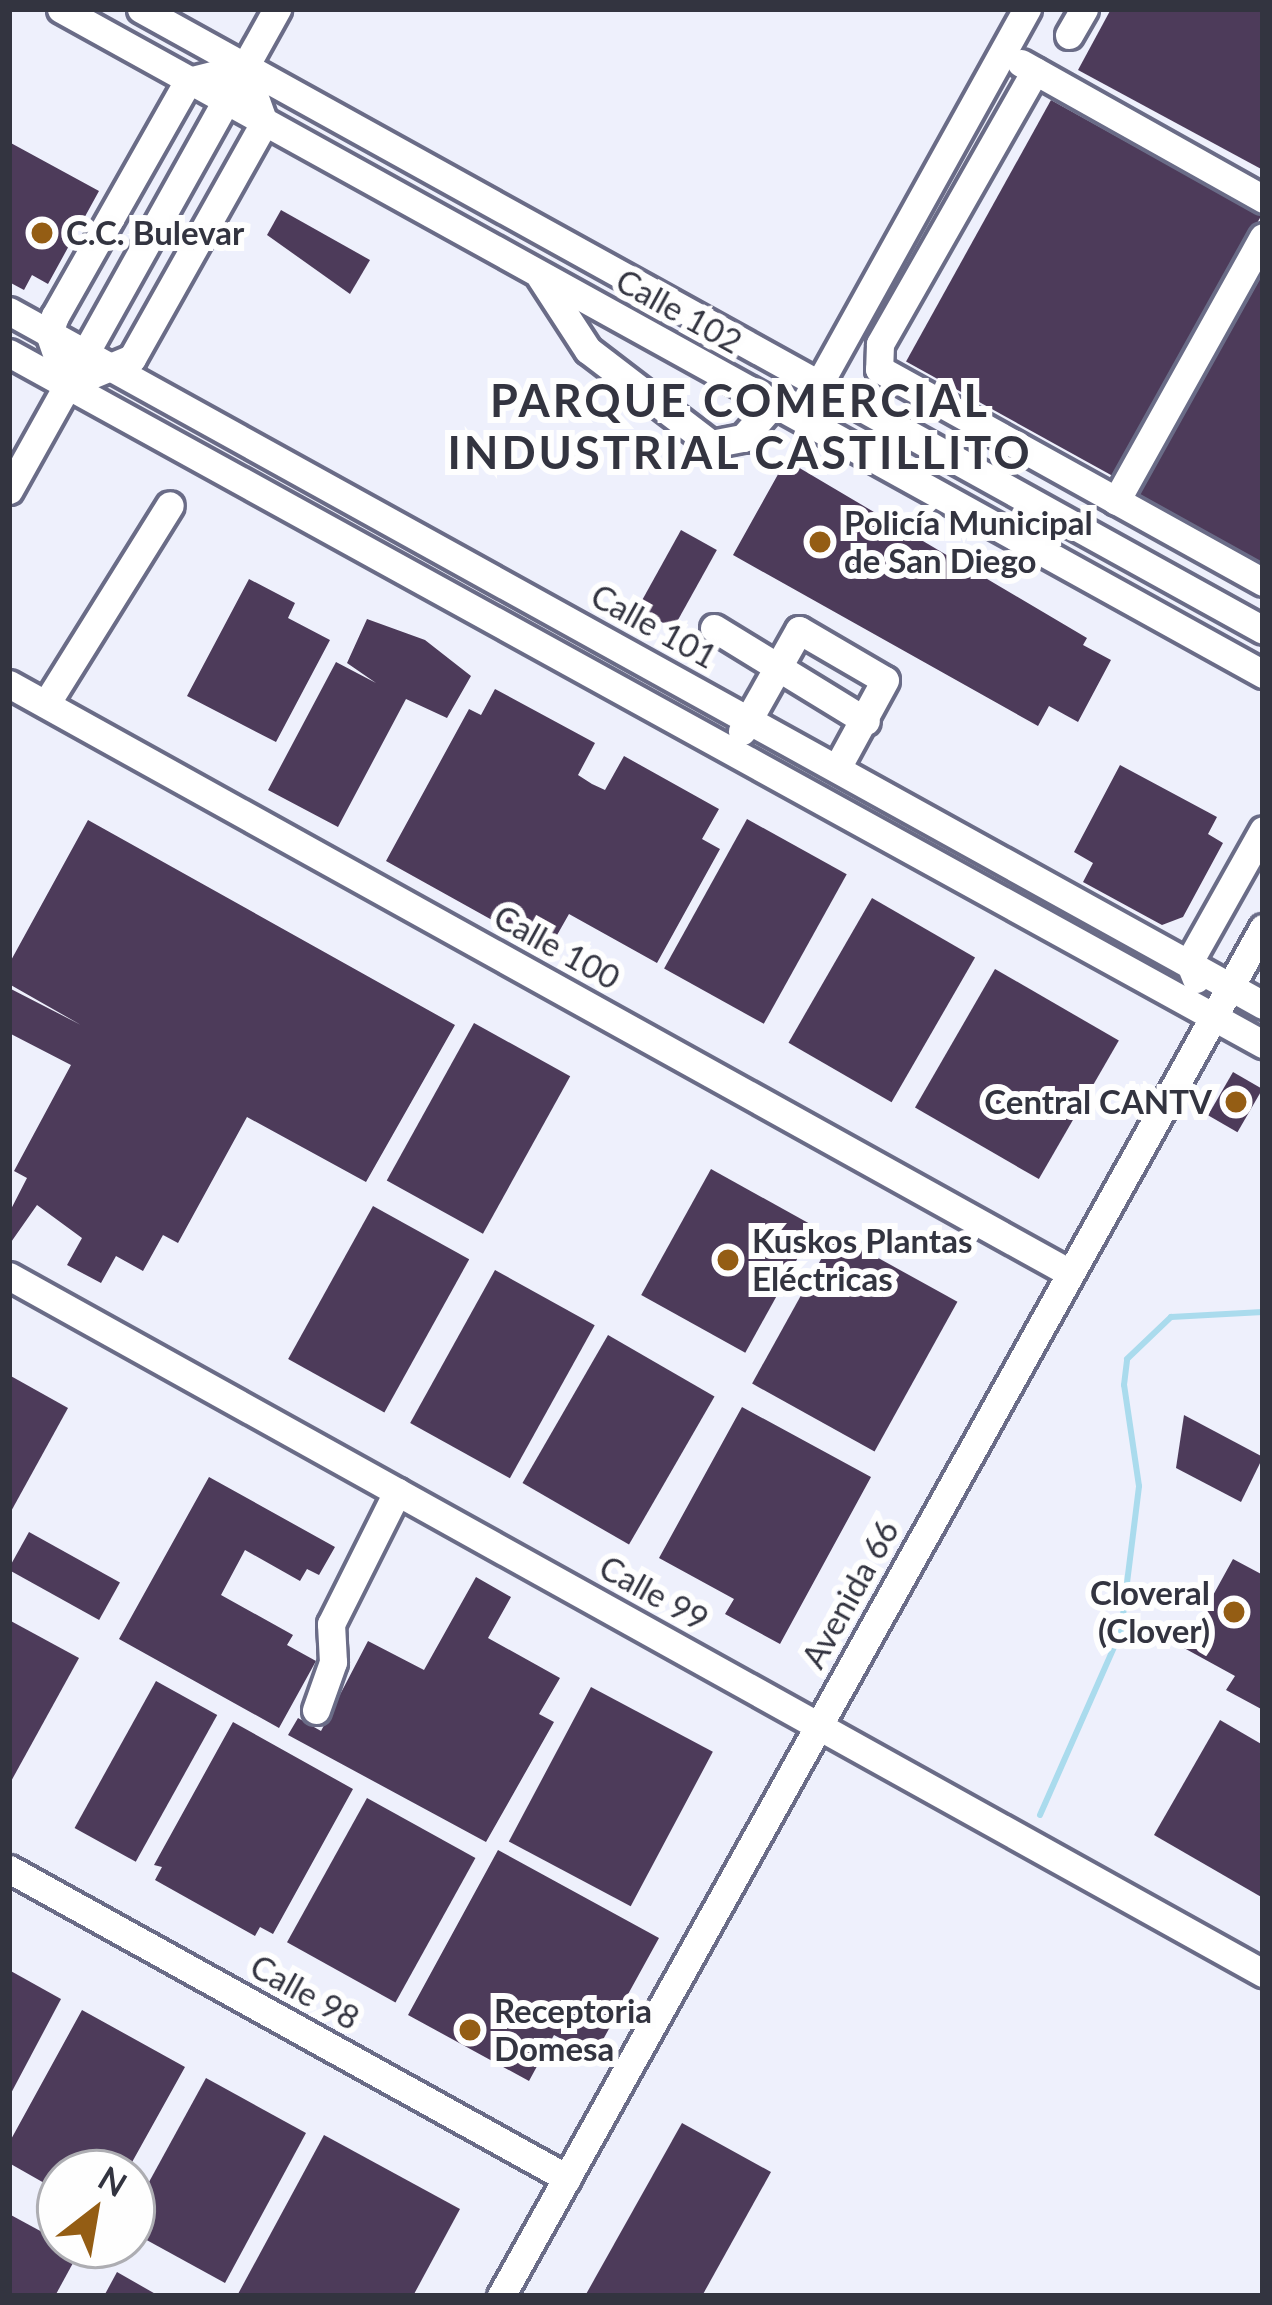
<!DOCTYPE html>
<meta charset="utf-8">
<style>
body{margin:0}
#map{position:relative;width:1272px;height:2305px;overflow:hidden;background:#eef0fc;font-family:Lato,sans-serif}
div>[style]{position:absolute}
[style*='--x']{left:calc(var(--x)*1px);top:calc(var(--y)*1px);width:calc(var(--w)*1px);rotate:calc(var(--a)*1deg)}
.stream>*{height:6px;margin:-3px;padding:0 3px;transform-origin:3px;border-radius:3px;background:#aadbed}
.building>*{inset:0;background:#4d3b5a;transform-origin:0 0}
.roads{filter:drop-shadow(3px 0 #6a6c87) drop-shadow(-3px 0 #6a6c87) drop-shadow(0 3px #6a6c87) drop-shadow(0 -3px #6a6c87)}
.minor>*{height:27px;margin:-13.5px;padding:0 13.5px;transform-origin:13.5px;border-radius:13.5px;background:#fff}
.dots>*{width:33px;height:33px;translate:-50% -50%;box-sizing:border-box;border:6px solid #fefefe;border-radius:50%}
span{translate:-50% -50%;white-space:nowrap;text-align:center;line-height:1.15;-webkit-text-stroke:12px #fefefe;paint-order:stroke}
.poi-label{font-size:33px;color:#333440;font-weight:700}
.left{translate:0 -50%;text-align:left}
.right{translate:-100% -50%;text-align:right}
.street-label{font-size:33px;color:#333440}
.district-label{font-size:45px;color:#333440;font-weight:700;letter-spacing:3px}
.frame{position:absolute;inset:0;border:12px solid #333440;pointer-events:none}
.north{position:absolute;left:36px;top:2149px;width:120px;height:120px;box-sizing:border-box;background:#fefefe;border:3px solid #adadb2;border-radius:50%;rotate:31deg;font-size:33px;font-weight:700;line-height:48px;text-align:center;color:#333440}
.north::after{content:'';display:block;margin:auto;width:42px;height:54px;background:#945d14;clip-path:polygon(50% 0,100% 100%,50% 72%,0 100%)}
</style>
<div id="map">
<div class="stream">
<div style="--x:1040;--y:1815;--w:201;--a:-66.2"></div>
<div style="--x:1121;--y:1631;--w:146;--a:-82.9"></div>
<div style="--x:1139;--y:1486;--w:102;--a:-98.4"></div>
<div style="--x:1124;--y:1385;--w:26;--a:-83"></div>
<div style="--x:1127;--y:1359;--w:61;--a:-43.7"></div>
<div style="--x:1171;--y:1317;--w:92;--a:-3.1"></div>
</div>
<div class="building">
<div style="clip-path:polygon(1111px 9px,1263px 9px,1263px 170px,1078px 70px)"></div>
<div style="left:1051px;top:100px;width:240px;height:299px;rotate:29deg"></div>
<div style="clip-path:polygon(9px 142px,99px 191px,48px 284px,32px 275px,24px 290px,9px 282px)"></div>
<div style="clip-path:polygon(281px 210px,370px 260px,350px 294px,267px 235px)"></div>
<div style="clip-path:polygon(1263px 273px,1263px 565px,1139px 495px)"></div>
<div style="clip-path:polygon(786px 460px,1087px 638px,1083px 645px,1111px 660px,1078px 722px,1049px 706px,1038px 726px,733px 555px)"></div>
<div style="left:681px;top:530px;width:41px;height:90px;rotate:29deg"></div>
<div style="clip-path:polygon(249px 579px,295px 603px,288px 618px,330px 640px,276px 742px,187px 696px)"></div>
<div style="clip-path:polygon(367px 619px,425px 640px,471px 676px,447px 718px,406px 699px,338px 827px,268px 790px,336px 662px,376px 683px,347px 663px)"></div>
<div style="clip-path:polygon(495px 689px,595px 743px,578px 775px,592px 784px,605px 790px,624px 756px,719px 809px,702px 839px,720px 849px,657px 963px,569px 914px,548px 951px,386px 861px,469px 709px,481px 715px)"></div>
<div style="clip-path:polygon(1120px 765px,1217px 817px,1208px 834px,1223px 843px,1183px 917px,1162px 925px,1083px 882px,1093px 863px,1074px 852px)"></div>
<div style="left:747px;top:819px;width:114px;height:171px;rotate:29deg"></div>
<div style="clip-path:polygon(88px 820px,455px 1025px,366px 1182px,247px 1117px,178px 1243px,163px 1235px,143px 1271px,116px 1256px,101px 1283px,67px 1265px,82px 1238px,37px 1205px,9px 1245px,9px 1213px,27px 1178px,14px 1171px,71px 1065px,9px 1033px,9px 988px,81px 1025px,9px 984px,9px 964px)"></div>
<div style="left:872px;top:898px;width:119px;height:167px;rotate:30deg"></div>
<div style="left:995px;top:969px;width:143px;height:160px;rotate:30deg"></div>
<div style="left:474px;top:1023px;width:110px;height:180px;rotate:29deg"></div>
<div style="left:1233px;top:1072px;width:34px;height:50px;rotate:30deg"></div>
<div style="left:711px;top:1169px;width:119px;height:144px;rotate:29deg"></div>
<div style="left:373px;top:1206px;width:110px;height:175px;rotate:29deg"></div>
<div style="left:835px;top:1234px;width:140px;height:171px;rotate:29deg"></div>
<div style="left:495px;top:1270px;width:114px;height:175px;rotate:29deg"></div>
<div style="left:608px;top:1335px;width:123px;height:171px;rotate:30deg"></div>
<div style="clip-path:polygon(9px 1375px,68px 1408px,9px 1515px)"></div>
<div style="clip-path:polygon(742px 1407px,871px 1477px,780px 1644px,725px 1614px,734px 1599px,659px 1558px)"></div>
<div style="clip-path:polygon(1184px 1415px,1263px 1457px,1241px 1502px,1176px 1468px)"></div>
<div style="clip-path:polygon(209px 1477px,335px 1547px,319px 1575px,307px 1569px,300px 1581px,245px 1550px,221px 1595px,293px 1635px,287px 1645px,316px 1661px,279px 1728px,119px 1639px)"></div>
<div style="left:29px;top:1532px;width:104px;height:43px;rotate:29deg"></div>
<div style="clip-path:polygon(1233px 1559px,1263px 1575px,1263px 1710px,1226px 1690px,1235px 1676px,1184px 1648px)"></div>
<div style="clip-path:polygon(476px 1577px,511px 1597px,488px 1638px,560px 1678px,539px 1714px,554px 1722px,486px 1842px,288px 1735px,298px 1718px,321px 1731px,368px 1641px,424px 1670px)"></div>
<div style="clip-path:polygon(9px 1620px,79px 1658px,9px 1785px)"></div>
<div style="left:156px;top:1681px;width:70px;height:168px;rotate:29deg"></div>
<div style="left:591px;top:1687px;width:138px;height:175px;rotate:28deg"></div>
<div style="clip-path:polygon(1220px 1720px,1263px 1745px,1263px 1898px,1154px 1835px)"></div>
<div style="clip-path:polygon(233px 1722px,353px 1789px,273px 1934px,260px 1927px,255px 1936px,155px 1880px,162px 1867px,154px 1865px)"></div>
<div style="left:367px;top:1798px;width:124px;height:165px;rotate:29deg"></div>
<div style="clip-path:polygon(498px 1850px,659px 1938px,594px 2056px,554px 2035px,529px 2081px,408px 2015px)"></div>
<div style="clip-path:polygon(9px 1970px,61px 1999px,9px 2097px)"></div>
<div style="clip-path:polygon(82px 2010px,185px 2067px,126px 2173px,60px 2173px,60px 2192px,9px 2163px,9px 2143px)"></div>
<div style="clip-path:polygon(206px 2078px,306px 2133px,225px 2283px,132px 2232px,132px 2213px)"></div>
<div style="clip-path:polygon(682px 2123px,771px 2172px,702px 2296px,585px 2296px)"></div>
<div style="clip-path:polygon(324px 2135px,460px 2209px,413px 2296px,238px 2294px)"></div>
<div style="clip-path:polygon(9px 2214px,79px 2252px,55px 2296px,9px 2296px)"></div>
<div style="clip-path:polygon(117px 2272px,159px 2296px,104px 2296px)"></div>
</div>
<div class="roads">
<div class="minor">
<div style="--x:61;--y:9;--w:1374;--a:28.95"></div>
<div style="--x:141;--y:9;--w:1282;--a:28.96"></div>
<div style="--x:1069;--y:35;--w:30;--a:-60"></div>
<div style="--x:1021;--y:63;--w:278;--a:29.3"></div>
<div style="--x:244;--y:67;--w:59;--a:70.3"></div>
<div style="--x:264;--y:123;--w:270;--a:119.3"></div>
<div style="--x:132;--y:358;--w:70;--a:157.4"></div>
<div style="--x:67;--y:385;--w:55;--a:-109.1"></div>
<div style="--x:49;--y:333;--w:18;--a:-71"></div>
<div style="--x:55;--y:316;--w:270;--a:-60.5"></div>
<div style="--x:188;--y:81;--w:58;--a:-14"></div>
<div style="--x:1035;--y:71;--w:314;--a:119.6"></div>
<div style="--x:880;--y:344;--w:25;--a:92"></div>
<div style="--x:879;--y:369;--w:439;--a:29"></div>
<div style="--x:541;--y:278;--w:86;--a:56.9"></div>
<div style="--x:588;--y:350;--w:155;--a:37.4"></div>
<div style="--x:711;--y:444;--w:33;--a:-11"></div>
<div style="--x:743;--y:438;--w:45;--a:-48.6"></div>
<div style="--x:9;--y:311;--w:1433;--a:28.96"></div>
<div style="--x:9;--y:353;--w:1432;--a:28.86"></div>
<div style="--x:819;--y:384;--w:429;--a:-61"></div>
<div style="--x:9;--y:490;--w:551;--a:-60.87"></div>
<div style="--x:1116;--y:501;--w:302;--a:-60.9"></div>
<div style="--x:714;--y:628;--w:178;--a:31.5"></div>
<div style="--x:9;--y:684;--w:1214;--a:29.04"></div>
<div style="--x:46;--y:704;--w:234;--a:-58.1"></div>
<div style="--x:742;--y:731;--w:116;--a:-60.6"></div>
<div style="--x:799;--y:630;--w:99;--a:30.2"></div>
<div style="--x:885;--y:680;--w:100;--a:118.6"></div>
<div style="--x:1196;--y:979;--w:18;--a:-112"></div>
<div style="--x:1189;--y:962;--w:151;--a:-60.7"></div>
<div style="--x:9;--y:1276;--w:1435;--a:29.07"></div>
<div style="--x:316;--y:1710;--w:51;--a:-70.5"></div>
<div style="--x:333;--y:1662;--w:38;--a:-93"></div>
<div style="--x:331;--y:1624;--w:148;--a:-63.4"></div>
<div style="--x:9;--y:1869;--w:638;--a:28.98"></div>
<div style="--x:501;--y:2296;--w:1566;--a:-60.88"></div>
</div>
</div>
<div class="dots">
<div style="left:42px;top:233px;background:#945d14"></div>
<div style="left:820px;top:542px;background:#945d14"></div>
<div style="left:1236px;top:1102px;background:#945d14"></div>
<div style="left:728px;top:1260px;background:#945d14"></div>
<div style="left:1234px;top:1612px;background:#945d14"></div>
<div style="left:470px;top:2030px;background:#945d14"></div>
</div>
<div class="poi-label">
<span class="left" style="left:66px;top:233px">C.C. Bulevar</span>
<span class="left" style="left:844px;top:542px">Policía Municipal<br>de San Diego</span>
<span class="right" style="left:1212px;top:1102px">Central CANTV</span>
<span class="left" style="left:752px;top:1260px">Kuskos Plantas<br>Eléctricas</span>
<span class="right" style="left:1210px;top:1612px">Cloveral<br>(Clover)</span>
<span class="left" style="left:494px;top:2030px">Receptoria<br>Domesa</span>
</div>
<div class="street-label">
<span style="left:679px;top:311px;rotate:29deg">Calle 102</span>
<span style="left:654px;top:626px;rotate:29deg">Calle 101</span>
<span style="left:557px;top:947px;rotate:29deg">Calle 100</span>
<span style="left:654px;top:1593px;rotate:29deg">Calle 99</span>
<span style="left:850px;top:1594px;rotate:-61deg">Avenida 66</span>
<span style="left:305px;top:1992px;rotate:29deg">Calle 98</span>
</div>
<div class="district-label">
<span style="left:740px;top:427px">PARQUE COMERCIAL<br>INDUSTRIAL CASTILLITO</span>
</div>
<div class="frame"></div>
<div class="north">N</div>
</div>
